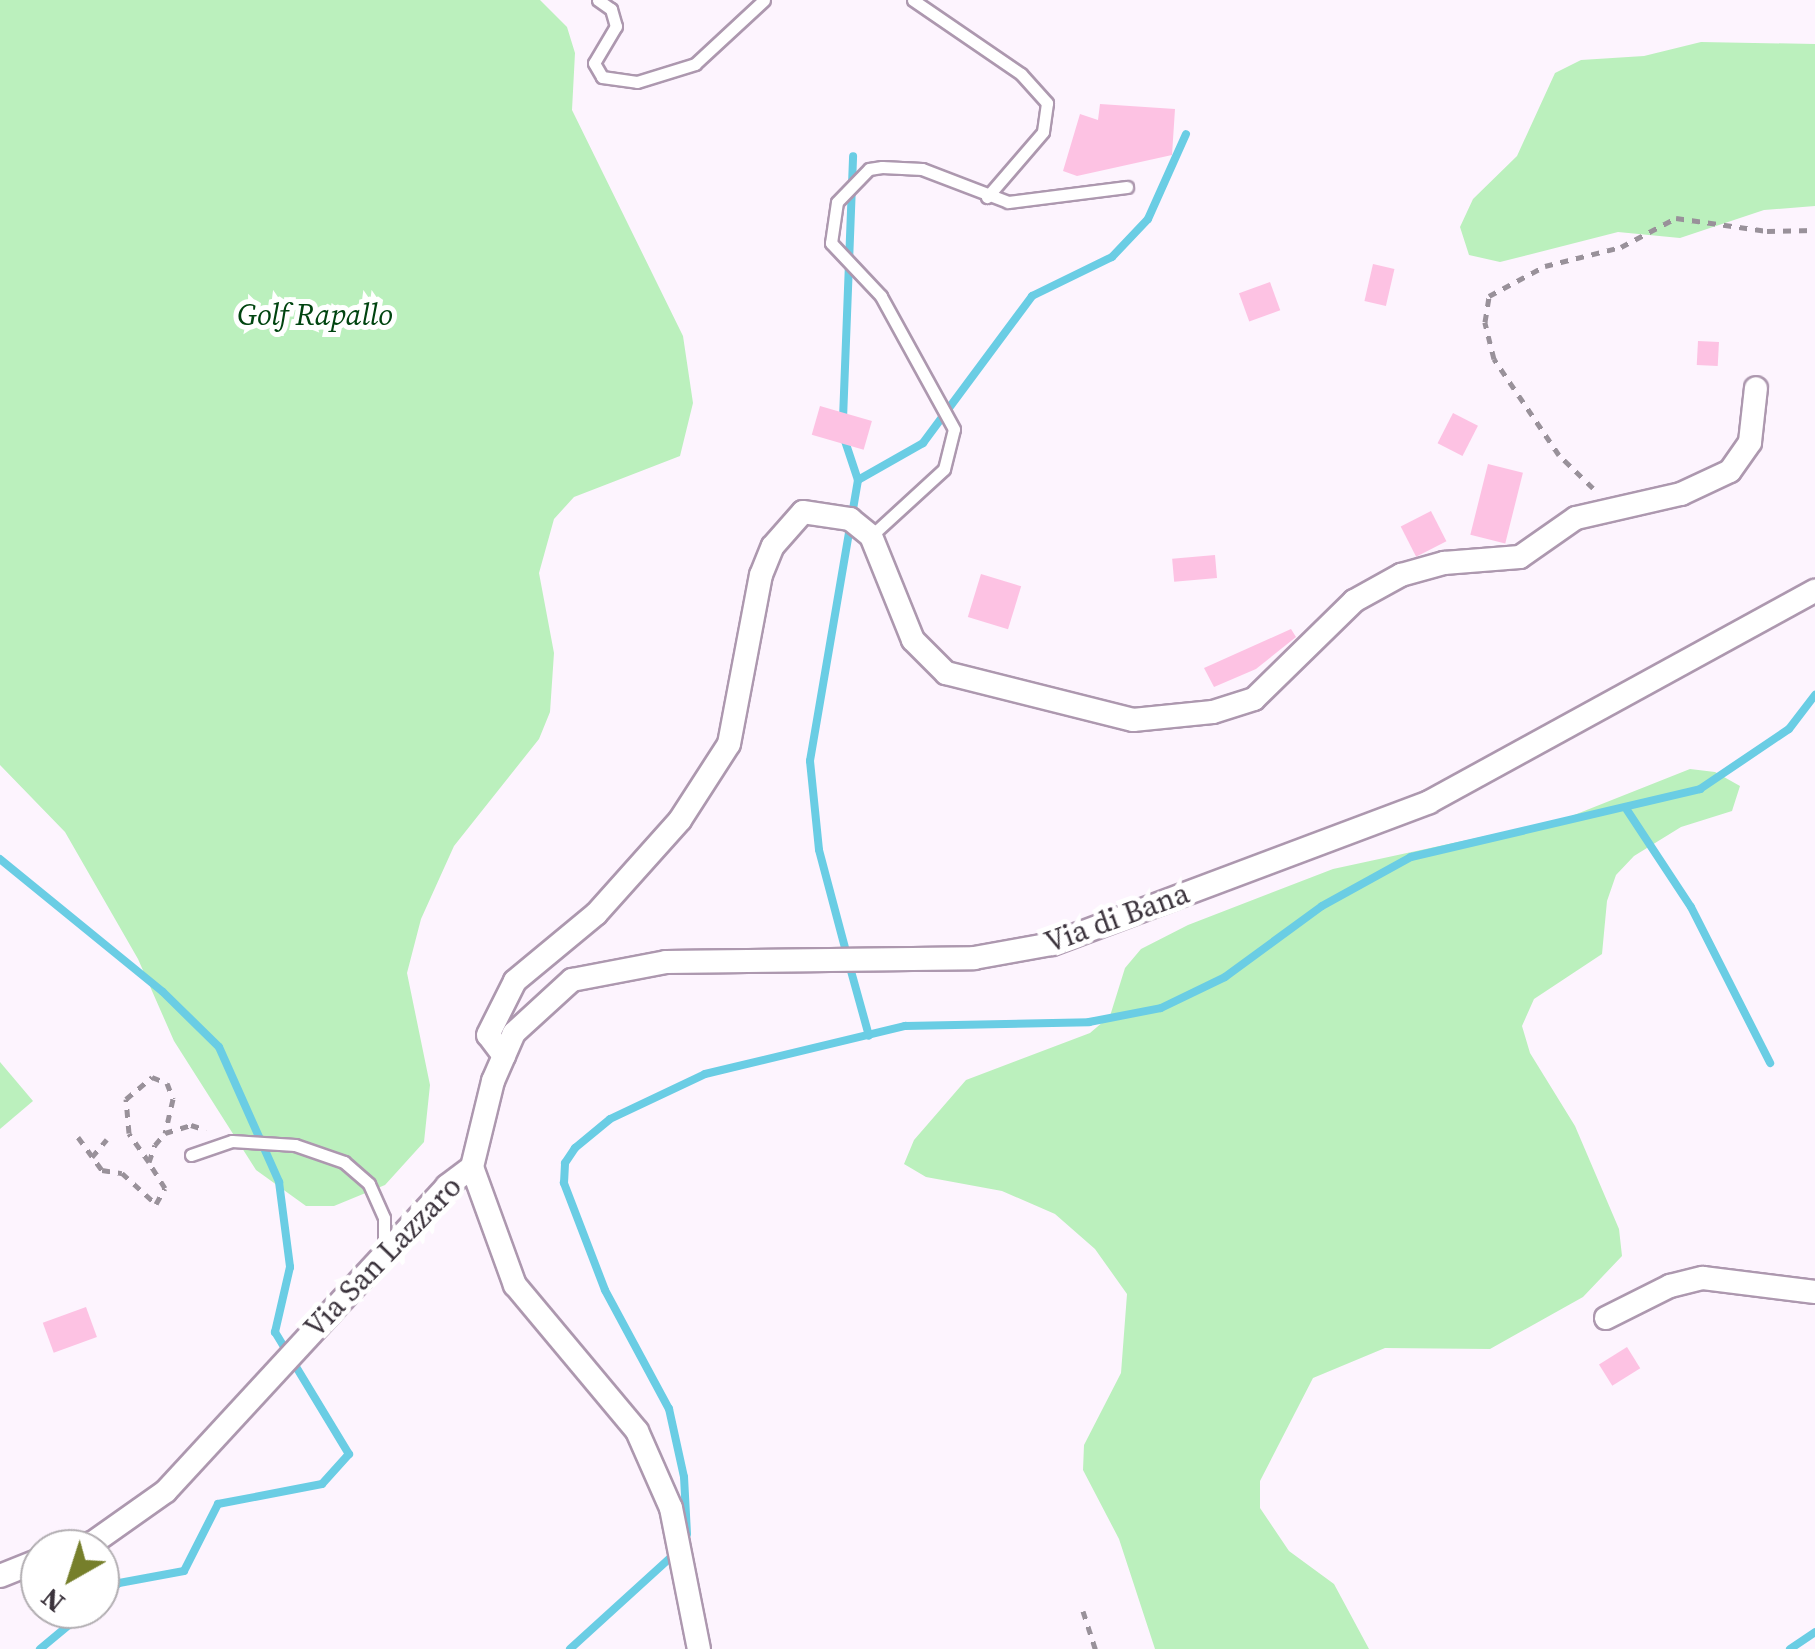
<!DOCTYPE html>
<style>
body{margin:0}
#map{position:relative;width:1815px;height:1649px;overflow:hidden;background:#fdf4fe;font-family:"Source Serif 4",serif}
div>[style]{position:absolute}
[style*='--x']{left:calc(var(--x)*1px);top:calc(var(--y)*1px);width:calc(var(--w)*1px);rotate:calc(var(--a)*1deg)}
.green>*{inset:0;background:#bbf0bd}
.stream>*{height:8px;margin:-4px;padding:0 4px;transform-origin:4px;border-radius:4px;background:#6acde4}
.building>*{inset:0;background:#fdc2e3;transform-origin:0 0}
.path>*{height:5px;margin-top:-2.5px;transform-origin:0;background:repeating-linear-gradient(90deg,#99919a 0 8px,transparent 0 16px)}
.roads{filter:drop-shadow(2px 0 #ad98af) drop-shadow(-2px 0 #ad98af) drop-shadow(0 2px #ad98af) drop-shadow(0 -2px #ad98af)}
.service>*{height:11px;margin:-5.5px;padding:0 5.5px;transform-origin:5.5px;border-radius:5.5px;background:#fff}
.minor>*{height:22px;margin:-11px;padding:0 11px;transform-origin:11px;border-radius:11px;background:#fff}
span{translate:-50% -50%;white-space:nowrap;text-align:center;line-height:1.15;-webkit-text-stroke:10px #fff;paint-order:stroke}
.park-label{font-size:30px;color:#004410;font-style:italic}
.street-label{font-size:30px;color:#3b333c}
.north{position:absolute;left:20px;top:1529px;width:100px;height:100px;box-sizing:border-box;background:#fff;border:2px solid #b1adb1;border-radius:50%;rotate:219deg;font-size:28px;font-weight:700;line-height:40px;text-align:center;color:#3b333c}
.north::after{content:'';display:block;margin:auto;width:35px;height:45px;background:#767f2b;clip-path:polygon(50% 0,100% 100%,50% 72%,0 100%)}
</style>
<div id="map">
<div class="green">
<div style="clip-path:polygon(0 0,540px 0,567px 27px,575px 53px,572px 110px,683px 336px,693px 403px,680px 456px,574px 497px,554px 519px,539px 573px,554px 653px,550px 712px,539px 739px,454px 846px,421px 919px,407px 973px,430px 1085px,424px 1142px,385px 1185px,334px 1206px,306px 1206px,256px 1170px,174px 1041px,138px 959px,65px 832px,0 765px)"></div>
<div style="clip-path:polygon(1701px 42px,1815px 44px,1815px 206px,1764px 210px,1680px 238px,1618px 232px,1500px 262px,1469px 255px,1460px 227px,1473px 199px,1517px 156px,1555px 73px,1581px 60px,1644px 56px)"></div>
<div style="clip-path:polygon(1690px 769px,1715px 772px,1740px 786px,1732px 811px,1681px 827px,1634px 856px,1616px 875px,1607px 901px,1602px 954px,1534px 999px,1522px 1026px,1530px 1053px,1575px 1126px,1619px 1229px,1622px 1256px,1583px 1297px,1490px 1349px,1385px 1348px,1313px 1378px,1260px 1481px,1260px 1508px,1289px 1551px,1334px 1584px,1369px 1649px,1155px 1649px,1119px 1539px,1083px 1470px,1084px 1445px,1121px 1373px,1127px 1294px,1095px 1249px,1055px 1214px,1002px 1191px,926px 1177px,904px 1164px,914px 1140px,966px 1080px,1090px 1033px,1110px 1016px,1125px 968px,1141px 949px,1188px 925px,1333px 869px,1564px 819px)"></div>
<div style="clip-path:polygon(0 1062px,33px 1101px,0 1129px)"></div>
</div>
<div class="stream">
<div style="--x:843;--y:419;--w:263;--a:-87.8"></div>
<div style="--x:844;--y:438;--w:44;--a:71.6"></div>
<div style="--x:858;--y:480;--w:285;--a:99.7"></div>
<div style="--x:810;--y:761;--w:89;--a:84.2"></div>
<div style="--x:819;--y:850;--w:101;--a:75.1"></div>
<div style="--x:858;--y:480;--w:75;--a:-29.6"></div>
<div style="--x:923;--y:443;--w:183;--a:-53.4"></div>
<div style="--x:1032;--y:296;--w:89;--a:-26"></div>
<div style="--x:1112;--y:257;--w:52;--a:-46.5"></div>
<div style="--x:1148;--y:219;--w:93;--a:-65.9"></div>
<div style="--x:1627;--y:810;--w:116;--a:56.6"></div>
<div style="--x:1691;--y:907;--w:175;--a:63.1"></div>
<div style="--x:0;--y:859;--w:210;--a:39.2"></div>
<div style="--x:163;--y:992;--w:78;--a:44.5"></div>
<div style="--x:219;--y:1047;--w:148;--a:66"></div>
<div style="--x:279;--y:1182;--w:86;--a:82.6"></div>
<div style="--x:290;--y:1267;--w:67;--a:103"></div>
<div style="--x:275;--y:1332;--w:143;--a:58.8"></div>
<div style="--x:349;--y:1454;--w:40;--a:132"></div>
<div style="--x:322;--y:1484;--w:106;--a:169.1"></div>
<div style="--x:218;--y:1504;--w:75;--a:116.9"></div>
<div style="--x:184;--y:1571;--w:66;--a:169.5"></div>
<div style="--x:119;--y:1583;--w:25;--a:140"></div>
<div style="--x:851;--y:971;--w:67;--a:74.5"></div>
<div style="--x:687;--y:1534;--w:57;--a:-93"></div>
<div style="--x:684;--y:1477;--w:70;--a:-102.4"></div>
<div style="--x:669;--y:1409;--w:135;--a:-118.3"></div>
<div style="--x:605;--y:1290;--w:115;--a:-111"></div>
<div style="--x:564;--y:1183;--w:20;--a:-87"></div>
<div style="--x:565;--y:1163;--w:18;--a:-56"></div>
<div style="--x:575;--y:1148;--w:45;--a:-39.6"></div>
<div style="--x:610;--y:1119;--w:105;--a:-25.3"></div>
<div style="--x:705;--y:1074;--w:206;--a:-13.5"></div>
<div style="--x:905;--y:1026;--w:184;--a:-1.2"></div>
<div style="--x:1089;--y:1022;--w:73;--a:-11"></div>
<div style="--x:1161;--y:1008;--w:71;--a:-25.8"></div>
<div style="--x:1225;--y:977;--w:120;--a:-36.2"></div>
<div style="--x:1322;--y:906;--w:102;--a:-28.8"></div>
<div style="--x:1411;--y:857;--w:297;--a:-13.2"></div>
<div style="--x:1700;--y:789;--w:107;--a:-34"></div>
<div style="--x:1789;--y:729;--w:43;--a:-52.6"></div>
<div style="--x:40;--y:1649;--w:62;--a:-39.8"></div>
<div style="--x:570;--y:1649;--w:135;--a:-42.3"></div>
<div style="--x:1790;--y:1649;--w:30;--a:-34"></div>
</div>
<div class="building">
<div style="clip-path:polygon(1100px 104px,1175px 109px,1172px 155px,1077px 176px,1063px 171px,1080px 114px,1098px 120px)"></div>
<div style="left:1373px;top:264px;width:22px;height:38px;rotate:13deg"></div>
<div style="left:1270px;top:282px;width:30px;height:33px;rotate:70deg"></div>
<div style="left:1698px;top:341px;width:21px;height:24px;rotate:3deg"></div>
<div style="left:820px;top:406px;width:54px;height:30px;rotate:16deg"></div>
<div style="left:1453px;top:413px;width:28px;height:34px;rotate:27deg"></div>
<div style="left:1488px;top:464px;width:36px;height:73px;rotate:14deg"></div>
<div style="left:1431px;top:511px;width:34px;height:34px;rotate:63deg"></div>
<div style="left:1215px;top:555px;width:23px;height:43px;rotate:85deg"></div>
<div style="left:981px;top:574px;width:42px;height:45px;rotate:17deg"></div>
<div style="clip-path:polygon(1291px 629px,1296px 637px,1256px 669px,1214px 687px,1204px 668px)"></div>
<div style="left:86px;top:1307px;width:32px;height:46px;rotate:70deg"></div>
<div style="left:1627px;top:1347px;width:25px;height:33px;rotate:58deg"></div>
</div>
<div class="path">
<div style="--x:1593;--y:488;--w:47;--a:-135.9"></div>
<div style="--x:1559;--y:455;--w:116;--a:-124.1"></div>
<div style="--x:1494;--y:359;--w:38;--a:-104"></div>
<div style="--x:1485;--y:322;--w:26;--a:-81"></div>
<div style="--x:1489;--y:296;--w:64;--a:-28.2"></div>
<div style="--x:1545;--y:266;--w:78;--a:-14"></div>
<div style="--x:1621;--y:247;--w:62;--a:-27.8"></div>
<div style="--x:1676;--y:218;--w:92;--a:8.1"></div>
<div style="--x:1767;--y:231;--w:48;--a:-1.2"></div>
<div style="--x:78;--y:1137;--w:41;--a:54"></div>
<div style="--x:102;--y:1170;--w:20;--a:9"></div>
<div style="--x:122;--y:1173;--w:46;--a:42.4"></div>
<div style="--x:156;--y:1204;--w:18;--a:-61"></div>
<div style="--x:165;--y:1188;--w:31;--a:-122"></div>
<div style="--x:149;--y:1162;--w:18;--a:-71"></div>
<div style="--x:155;--y:1145;--w:16;--a:-50"></div>
<div style="--x:165;--y:1133;--w:27;--a:-17"></div>
<div style="--x:191;--y:1125;--w:16;--a:18"></div>
<div style="--x:92;--y:1157;--w:23;--a:-50"></div>
<div style="--x:149;--y:1162;--w:35;--a:-125"></div>
<div style="--x:129;--y:1133;--w:34;--a:-95"></div>
<div style="--x:126;--y:1099;--w:34;--a:-40"></div>
<div style="--x:152;--y:1077;--w:16;--a:22"></div>
<div style="--x:167;--y:1083;--w:17;--a:69"></div>
<div style="--x:173;--y:1099;--w:35;--a:103"></div>
<div style="--x:1083;--y:1611;--w:40;--a:72"></div>
</div>
<div class="roads">
<div class="service">
<div style="--x:598;--y:0;--w:16;--a:35"></div>
<div style="--x:611;--y:9;--w:18;--a:74"></div>
<div style="--x:616;--y:26;--w:43;--a:120.7"></div>
<div style="--x:594;--y:63;--w:16;--a:60"></div>
<div style="--x:602;--y:77;--w:35;--a:8"></div>
<div style="--x:637;--y:82;--w:61;--a:-17.2"></div>
<div style="--x:695;--y:64;--w:94;--a:-42.8"></div>
<div style="--x:913;--y:0;--w:131;--a:34.4"></div>
<div style="--x:1021;--y:74;--w:39;--a:48"></div>
<div style="--x:1047;--y:103;--w:29;--a:98"></div>
<div style="--x:1043;--y:132;--w:86;--a:130.7"></div>
<div style="--x:871;--y:536;--w:99;--a:-42.5"></div>
<div style="--x:944;--y:469;--w:41;--a:-76"></div>
<div style="--x:954;--y:429;--w:152;--a:-118.8"></div>
<div style="--x:881;--y:296;--w:73;--a:-133.3"></div>
<div style="--x:831;--y:243;--w:41;--a:-81.7"></div>
<div style="--x:837;--y:202;--w:46;--a:-45.9"></div>
<div style="--x:869;--y:169;--w:13;--a:-9"></div>
<div style="--x:882;--y:167;--w:40;--a:2.9"></div>
<div style="--x:922;--y:169;--w:92;--a:21"></div>
<div style="--x:1008;--y:202;--w:120;--a:-7.2"></div>
<div style="--x:191;--y:1155;--w:43;--a:-18.9"></div>
<div style="--x:232;--y:1141;--w:63;--a:3.6"></div>
<div style="--x:295;--y:1145;--w:52;--a:19.1"></div>
<div style="--x:344;--y:1162;--w:33;--a:41"></div>
<div style="--x:369;--y:1184;--w:37;--a:66"></div>
<div style="--x:384;--y:1218;--w:31;--a:90"></div>
</div>
<div class="minor">
<div style="--x:504;--y:1056;--w:26;--a:-127"></div>
<div style="--x:488;--y:1035;--w:60;--a:-63.4"></div>
<div style="--x:515;--y:981;--w:105;--a:-39.6"></div>
<div style="--x:596;--y:914;--w:126;--a:-48.2"></div>
<div style="--x:680;--y:820;--w:90;--a:-57.2"></div>
<div style="--x:729;--y:744;--w:172;--a:-79.3"></div>
<div style="--x:761;--y:575;--w:31;--a:-68"></div>
<div style="--x:773;--y:546;--w:45;--a:-48.6"></div>
<div style="--x:803;--y:512;--w:48;--a:8.5"></div>
<div style="--x:850;--y:519;--w:27;--a:39"></div>
<div style="--x:871;--y:536;--w:112;--a:68"></div>
<div style="--x:913;--y:640;--w:47;--a:45"></div>
<div style="--x:946;--y:673;--w:193;--a:14.1"></div>
<div style="--x:1133;--y:720;--w:80;--a:-5.7"></div>
<div style="--x:1213;--y:712;--w:43;--a:-17.6"></div>
<div style="--x:1254;--y:699;--w:140;--a:-44.4"></div>
<div style="--x:1354;--y:601;--w:54;--a:-29"></div>
<div style="--x:1401;--y:575;--w:45;--a:-15.6"></div>
<div style="--x:1444;--y:563;--w:76;--a:-4.5"></div>
<div style="--x:1520;--y:557;--w:68;--a:-34.9"></div>
<div style="--x:1576;--y:518;--w:108;--a:-12.9"></div>
<div style="--x:1681;--y:494;--w:54;--a:-25.1"></div>
<div style="--x:1730;--y:471;--w:35;--a:-55"></div>
<div style="--x:1750;--y:442;--w:54;--a:-83.7"></div>
<div style="--x:472;--y:1167;--w:89;--a:-76.3"></div>
<div style="--x:493;--y:1081;--w:52;--a:-66.4"></div>
<div style="--x:514;--y:1033;--w:79;--a:-42.4"></div>
<div style="--x:572;--y:980;--w:96;--a:-10.8"></div>
<div style="--x:666;--y:962;--w:308;--a:-0.7"></div>
<div style="--x:974;--y:958;--w:79;--a:-10.2"></div>
<div style="--x:1052;--y:944;--w:403;--a:-20.6"></div>
<div style="--x:1429;--y:802;--w:440;--a:-28.7"></div>
<div style="--x:472;--y:1167;--w:126;--a:70"></div>
<div style="--x:515;--y:1285;--w:190;--a:50.1"></div>
<div style="--x:637;--y:1431;--w:84;--a:66.2"></div>
<div style="--x:671;--y:1508;--w:144;--a:78.8"></div>
<div style="--x:1606;--y:1318;--w:72;--a:-26.6"></div>
<div style="--x:1670;--y:1286;--w:34;--a:-14"></div>
<div style="--x:1703;--y:1278;--w:113;--a:7.1"></div>
<div style="--x:73;--y:1549;--w:22;--a:-18"></div>
<div style="--x:94;--y:1542;--w:88;--a:-35.3"></div>
<div style="--x:166;--y:1491;--w:415;--a:-47.3"></div>
<div style="--x:447;--y:1186;--w:31;--a:-37"></div>
<div style="--x:0;--y:1576;--w:43;--a:-21.8"></div>
</div>
</div>
<div class="park-label">
<span style="left:315px;top:315px">Golf Rapallo</span>
</div>
<div class="street-label">
<span style="left:1117px;top:918px;rotate:-20deg">Via di Bana</span>
<span style="left:383px;top:1257px;rotate:-46deg">Via San Lazzaro</span>
</div>
<div class="north">N</div>
</div>
